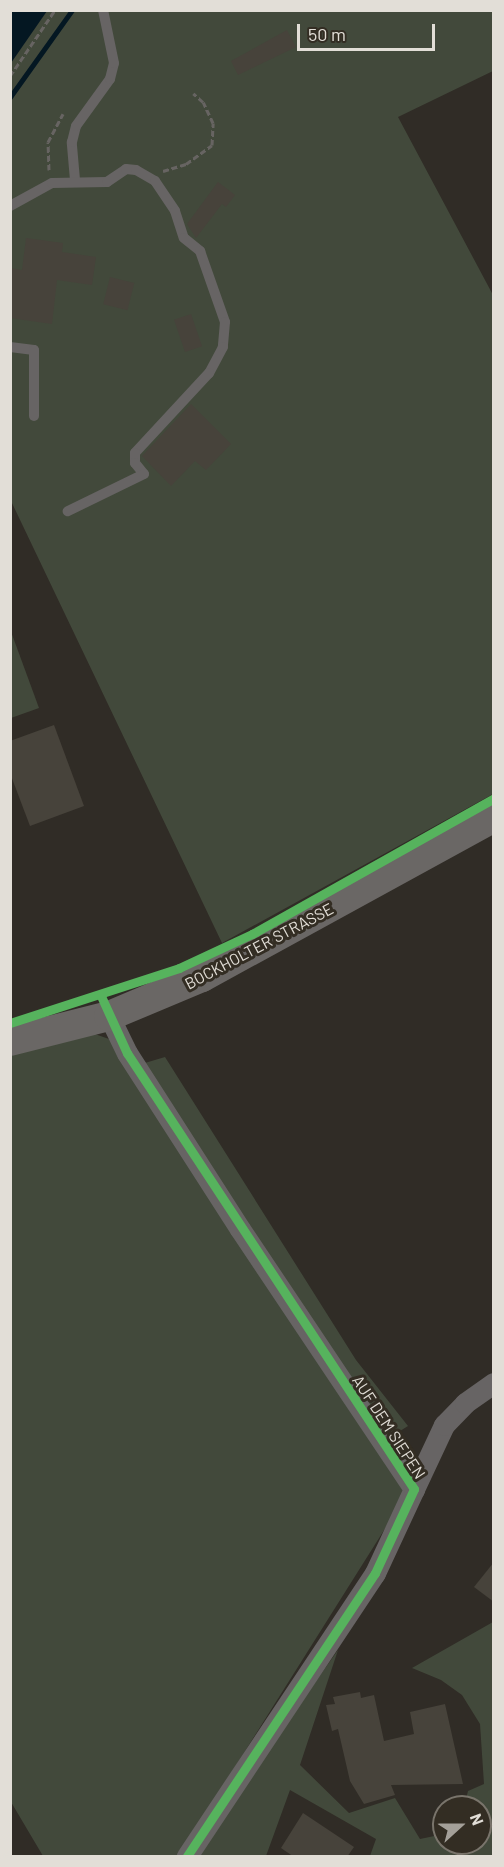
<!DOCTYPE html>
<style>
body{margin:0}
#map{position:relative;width:504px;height:1867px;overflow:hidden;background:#302c26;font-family:Barlow,sans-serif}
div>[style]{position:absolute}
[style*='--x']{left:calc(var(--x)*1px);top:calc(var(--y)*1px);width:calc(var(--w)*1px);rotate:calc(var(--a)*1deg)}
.green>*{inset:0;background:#42493b}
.water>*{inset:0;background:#041722}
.stream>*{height:5px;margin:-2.5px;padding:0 2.5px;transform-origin:2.5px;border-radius:2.5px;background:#041722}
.building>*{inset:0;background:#47433b;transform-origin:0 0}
.path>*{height:3px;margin-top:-1.5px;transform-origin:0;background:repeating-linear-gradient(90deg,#676462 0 6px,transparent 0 9px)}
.lane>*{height:10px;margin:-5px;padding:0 5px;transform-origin:5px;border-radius:5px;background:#676464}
.street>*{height:21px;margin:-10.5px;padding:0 10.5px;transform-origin:10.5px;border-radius:10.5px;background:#676464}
.secondary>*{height:30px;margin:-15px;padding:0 15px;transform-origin:15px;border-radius:15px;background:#6a6765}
.cycleway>*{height:9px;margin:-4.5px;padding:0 4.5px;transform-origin:4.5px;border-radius:4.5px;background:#56b35d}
span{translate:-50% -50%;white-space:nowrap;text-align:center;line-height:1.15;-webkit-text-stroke:6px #332d23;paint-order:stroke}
.street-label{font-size:16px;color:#e2ded7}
.frame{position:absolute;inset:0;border:12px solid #e2ded7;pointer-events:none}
.north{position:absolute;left:432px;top:1795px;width:60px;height:60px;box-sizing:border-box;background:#332d23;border:2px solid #79746b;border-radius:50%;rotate:69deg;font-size:16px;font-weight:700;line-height:24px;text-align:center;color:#e2ded7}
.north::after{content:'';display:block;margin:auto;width:21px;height:27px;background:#a4a099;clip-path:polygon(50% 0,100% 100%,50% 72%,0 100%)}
.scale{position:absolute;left:297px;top:24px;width:138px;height:27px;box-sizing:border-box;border:3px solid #e2ded7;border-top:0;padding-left:8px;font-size:18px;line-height:21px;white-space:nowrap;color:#e2ded7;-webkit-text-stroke:4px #332d23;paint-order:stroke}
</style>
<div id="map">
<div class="green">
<div style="clip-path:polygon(11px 11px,493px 11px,493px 71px,398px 117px,493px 295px,493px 794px,222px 943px,11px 501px)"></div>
<div style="clip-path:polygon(10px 629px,39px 708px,11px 718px,10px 718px)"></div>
<div style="clip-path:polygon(92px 1033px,109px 1039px,128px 1068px,165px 1057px,356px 1360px,408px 1426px,376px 1446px,402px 1487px,403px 1500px,179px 1856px,43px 1856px,11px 1802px,10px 1052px)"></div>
<div style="clip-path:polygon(493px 1622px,493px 1856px,370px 1856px,376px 1839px,290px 1790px,266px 1856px,193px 1856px,338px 1650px,300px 1765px,349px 1813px,395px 1798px,420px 1839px,444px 1834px,444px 1843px,480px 1843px,480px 1807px,464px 1807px,468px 1791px,484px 1784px,480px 1724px,462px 1695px,441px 1680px,412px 1668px)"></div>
</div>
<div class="water">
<div style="clip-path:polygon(11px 10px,47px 11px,11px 63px,10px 11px)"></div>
</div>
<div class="stream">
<div style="--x:10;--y:97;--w:107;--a:-54.5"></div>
</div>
<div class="building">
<div style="clip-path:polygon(287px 30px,296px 47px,238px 75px,231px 61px)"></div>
<div style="clip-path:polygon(218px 182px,235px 195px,226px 207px,222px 204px,196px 238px,187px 224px)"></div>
<div style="clip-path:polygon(26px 238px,63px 243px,62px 252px,96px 257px,92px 285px,57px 280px,52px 324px,10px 318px,10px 268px,22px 270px)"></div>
<div style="left:110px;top:277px;width:25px;height:28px;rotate:14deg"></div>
<div style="left:191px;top:314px;width:34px;height:18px;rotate:71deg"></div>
<div style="clip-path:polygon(191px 404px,231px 444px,206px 470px,195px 461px,171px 486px,142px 456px)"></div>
<div style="clip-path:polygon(54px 725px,84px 806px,30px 826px,10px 773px,10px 741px)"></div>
<div style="clip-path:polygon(494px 1562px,494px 1602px,474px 1587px)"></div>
<div style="clip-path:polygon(360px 1692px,361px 1698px,374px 1695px,384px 1741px,414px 1734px,410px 1712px,445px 1704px,463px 1784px,391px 1785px,395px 1795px,364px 1804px,350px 1781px,338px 1729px,332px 1731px,326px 1705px,335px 1704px,333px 1697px)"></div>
<div style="clip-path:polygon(303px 1813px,354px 1847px,347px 1857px,294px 1857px,281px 1848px)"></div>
</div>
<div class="path">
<div style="--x:10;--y:76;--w:80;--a:-55.7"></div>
<div style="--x:49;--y:170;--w:28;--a:-92"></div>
<div style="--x:48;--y:142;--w:32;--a:-62"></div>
<div style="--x:163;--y:171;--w:24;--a:-17"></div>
<div style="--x:186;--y:164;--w:32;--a:-36"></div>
<div style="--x:212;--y:145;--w:22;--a:-87"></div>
<div style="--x:213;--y:123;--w:23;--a:-115"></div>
<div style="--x:203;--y:102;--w:13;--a:-138"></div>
</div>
<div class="lane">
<div style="--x:75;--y:180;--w:38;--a:-95"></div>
<div style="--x:72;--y:142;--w:16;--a:-76"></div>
<div style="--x:76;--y:126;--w:58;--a:-54.1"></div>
<div style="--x:110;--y:79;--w:16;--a:-76"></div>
<div style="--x:114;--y:63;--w:54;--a:-101.7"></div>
<div style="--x:10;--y:206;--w:48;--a:-28.7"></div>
<div style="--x:52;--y:183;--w:55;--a:-1"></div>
<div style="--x:107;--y:182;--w:23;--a:-34"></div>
<div style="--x:126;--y:169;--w:10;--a:6"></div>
<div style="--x:136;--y:170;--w:22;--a:30"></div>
<div style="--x:155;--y:181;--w:36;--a:56"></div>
<div style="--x:175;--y:211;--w:28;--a:72"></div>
<div style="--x:184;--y:238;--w:21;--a:39"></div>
<div style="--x:200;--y:251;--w:75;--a:70.6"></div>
<div style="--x:225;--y:322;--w:25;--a:95"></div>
<div style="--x:223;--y:347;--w:30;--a:118"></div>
<div style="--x:209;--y:373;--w:109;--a:132.8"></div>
<div style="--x:135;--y:453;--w:10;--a:90"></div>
<div style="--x:135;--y:463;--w:14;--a:51"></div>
<div style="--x:144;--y:474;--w:85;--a:154"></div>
<div style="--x:10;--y:347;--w:24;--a:7"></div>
<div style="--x:34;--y:350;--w:66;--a:90"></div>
</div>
<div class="street">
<div style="--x:109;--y:1016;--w:41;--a:64.1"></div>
<div style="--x:127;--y:1053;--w:209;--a:57.3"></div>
<div style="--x:240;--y:1229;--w:313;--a:56.2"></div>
<div style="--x:414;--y:1489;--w:93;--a:114.9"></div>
<div style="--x:375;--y:1573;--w:340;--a:123.6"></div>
<div style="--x:414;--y:1489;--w:71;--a:-64.9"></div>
<div style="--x:444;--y:1425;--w:30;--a:-46"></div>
<div style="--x:465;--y:1403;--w:35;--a:-35"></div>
</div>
<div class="secondary">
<div style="--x:10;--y:1041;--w:102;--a:-14.2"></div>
<div style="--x:109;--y:1016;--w:101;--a:-22.8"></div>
<div style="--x:202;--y:977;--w:333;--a:-28.7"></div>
</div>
<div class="cycleway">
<div style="--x:101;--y:996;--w:63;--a:65.5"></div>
<div style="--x:127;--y:1053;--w:522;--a:56.64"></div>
<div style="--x:414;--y:1489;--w:93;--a:114.9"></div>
<div style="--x:375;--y:1573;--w:340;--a:123.6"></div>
<div style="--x:10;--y:1023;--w:178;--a:-18"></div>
<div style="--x:179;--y:968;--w:81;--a:-25"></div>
<div style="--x:252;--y:934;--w:278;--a:-29.3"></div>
</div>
<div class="street-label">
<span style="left:259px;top:946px;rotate:-28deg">BOCKHOLTER STRASSE</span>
<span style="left:389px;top:1427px;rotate:57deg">AUF DEM SIEPEN</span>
</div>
<div class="frame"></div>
<div class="north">N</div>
<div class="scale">50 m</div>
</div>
